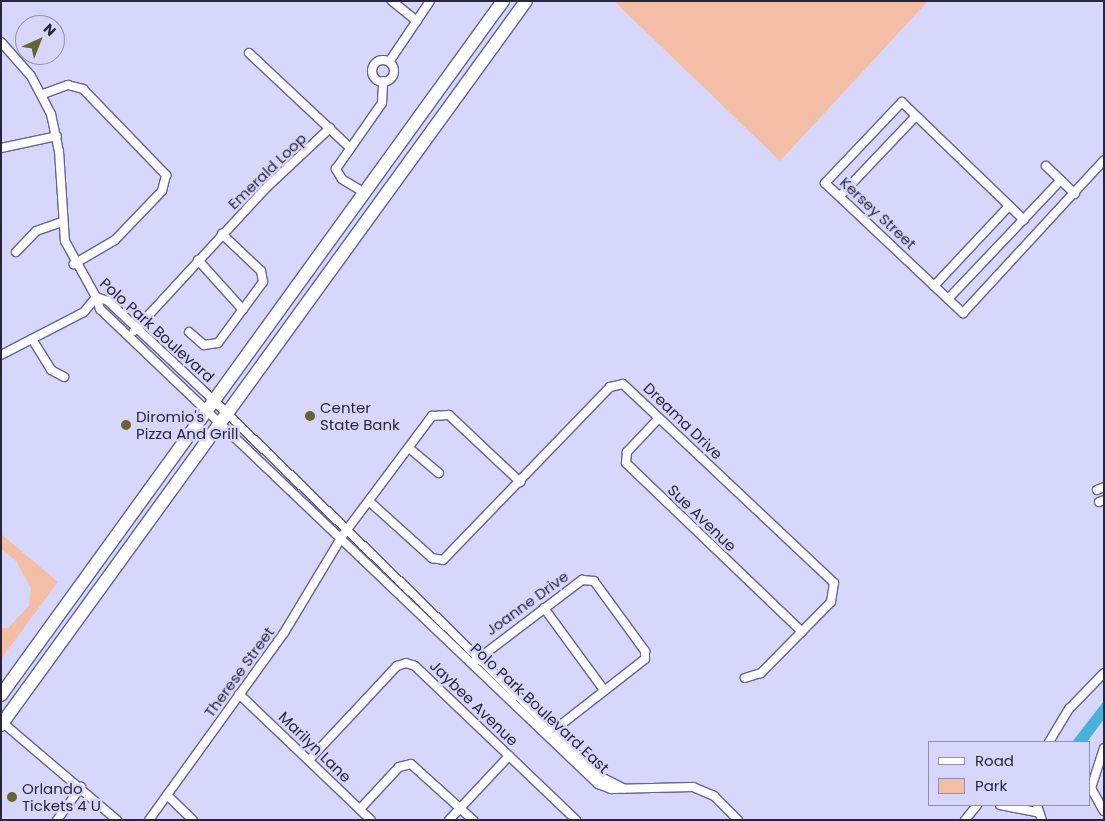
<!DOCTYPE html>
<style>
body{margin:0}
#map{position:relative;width:1105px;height:821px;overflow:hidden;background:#d7d7fc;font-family:Poppins,sans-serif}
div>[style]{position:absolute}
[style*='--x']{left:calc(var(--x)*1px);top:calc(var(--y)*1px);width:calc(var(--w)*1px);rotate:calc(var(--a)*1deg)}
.green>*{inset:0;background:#f3bea5}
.water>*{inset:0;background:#47b3db}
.roads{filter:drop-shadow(1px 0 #666299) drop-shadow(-1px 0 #666299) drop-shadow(0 1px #666299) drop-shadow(0 -1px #666299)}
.minor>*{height:8px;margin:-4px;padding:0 4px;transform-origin:4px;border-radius:4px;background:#fff}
.minor>.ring{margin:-4px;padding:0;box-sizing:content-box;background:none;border:8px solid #fff;border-radius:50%}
.trunk>*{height:12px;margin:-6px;padding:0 6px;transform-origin:6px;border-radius:6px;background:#fff}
.dots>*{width:14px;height:14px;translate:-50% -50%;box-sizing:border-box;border:2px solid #d7d7fc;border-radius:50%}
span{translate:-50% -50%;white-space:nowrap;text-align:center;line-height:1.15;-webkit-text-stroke:5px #d7d7fc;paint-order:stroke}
.street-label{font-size:15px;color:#27263d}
.poi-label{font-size:15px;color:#27263d}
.left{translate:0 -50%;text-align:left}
.frame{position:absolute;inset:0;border:2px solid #27263d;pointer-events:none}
.legend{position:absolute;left:928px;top:741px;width:162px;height:65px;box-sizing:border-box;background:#d7d7fc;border:1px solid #9190b0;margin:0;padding:6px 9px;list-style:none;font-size:15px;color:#27263d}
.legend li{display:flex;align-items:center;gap:10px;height:25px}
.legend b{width:25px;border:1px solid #9190b0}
.north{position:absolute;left:15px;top:15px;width:50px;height:50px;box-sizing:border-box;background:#d7d7fc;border:1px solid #9190b0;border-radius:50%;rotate:44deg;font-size:14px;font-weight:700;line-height:20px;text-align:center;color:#27263d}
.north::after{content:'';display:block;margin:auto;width:18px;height:22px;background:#666330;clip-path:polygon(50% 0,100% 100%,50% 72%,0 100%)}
</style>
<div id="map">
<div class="green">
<div style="clip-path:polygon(614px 1px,928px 1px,780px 161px)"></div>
<div style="clip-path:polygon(1px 534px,58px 582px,1px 659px,1px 628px,8px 628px,29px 606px,31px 588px,16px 561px,1px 549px)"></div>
</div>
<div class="water">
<div style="clip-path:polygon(1104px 701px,1104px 719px,1087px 742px,1072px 742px)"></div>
</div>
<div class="roads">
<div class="minor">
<div style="--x:392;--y:1;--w:32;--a:39"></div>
<div style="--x:1;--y:42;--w:45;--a:48.6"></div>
<div style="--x:31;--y:76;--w:43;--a:62.2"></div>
<div style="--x:51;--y:114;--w:38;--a:78"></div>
<div style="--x:59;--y:151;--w:90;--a:86.2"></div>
<div style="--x:65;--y:241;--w:64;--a:61"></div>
<div style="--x:96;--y:297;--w:13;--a:18"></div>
<div style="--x:108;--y:301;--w:132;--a:43.2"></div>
<div style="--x:204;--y:391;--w:554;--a:44.2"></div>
<div style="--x:601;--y:777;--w:25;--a:27"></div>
<div style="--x:249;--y:53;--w:137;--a:43.2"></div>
<div class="ring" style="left:372px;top:60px;width:14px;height:14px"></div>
<div style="--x:389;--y:62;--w:73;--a:-56.1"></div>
<div style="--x:43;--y:94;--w:27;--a:-20"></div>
<div style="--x:68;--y:85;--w:16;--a:15"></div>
<div style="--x:83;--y:89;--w:120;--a:46"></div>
<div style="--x:166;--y:175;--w:16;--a:104"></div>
<div style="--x:162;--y:191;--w:68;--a:133.8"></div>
<div style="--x:115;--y:240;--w:48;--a:149.7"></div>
<div style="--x:1;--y:148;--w:57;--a:-12.1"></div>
<div style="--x:1046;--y:166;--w:40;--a:44"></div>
<div style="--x:365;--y:193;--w:27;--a:-149"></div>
<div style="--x:342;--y:179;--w:12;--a:-121"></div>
<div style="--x:336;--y:169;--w:80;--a:-55.1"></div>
<div style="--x:382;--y:103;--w:22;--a:-87"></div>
<div style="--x:840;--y:196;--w:110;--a:-46.5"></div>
<div style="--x:1024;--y:220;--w:170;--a:-136"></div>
<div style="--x:902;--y:102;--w:112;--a:133.5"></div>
<div style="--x:825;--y:183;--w:190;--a:43.3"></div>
<div style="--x:963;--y:313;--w:208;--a:-47.3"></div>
<div style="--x:16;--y:252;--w:29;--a:-46"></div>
<div style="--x:36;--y:231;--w:28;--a:-19"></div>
<div style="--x:198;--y:260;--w:67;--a:48"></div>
<div style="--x:934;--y:286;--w:110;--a:-46.8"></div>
<div style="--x:96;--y:297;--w:13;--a:72"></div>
<div style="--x:100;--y:309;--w:688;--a:43.65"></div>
<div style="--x:598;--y:784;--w:14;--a:21"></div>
<div style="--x:611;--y:789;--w:82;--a:-1.4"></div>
<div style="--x:693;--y:787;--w:23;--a:23"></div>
<div style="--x:714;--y:796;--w:34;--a:45"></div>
<div style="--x:948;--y:299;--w:164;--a:-46.5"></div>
<div style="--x:134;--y:331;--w:195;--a:-47.3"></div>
<div style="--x:266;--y:188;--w:88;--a:-43.2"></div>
<div style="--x:189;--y:332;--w:20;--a:41"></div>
<div style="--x:204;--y:345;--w:14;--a:-8"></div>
<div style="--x:218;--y:343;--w:76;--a:-53.6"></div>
<div style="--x:263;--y:282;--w:11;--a:-100"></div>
<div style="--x:261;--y:271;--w:54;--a:-136.5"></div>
<div style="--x:32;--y:339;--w:36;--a:58"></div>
<div style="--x:51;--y:370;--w:15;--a:28"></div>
<div style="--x:1;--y:355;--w:93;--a:-27.4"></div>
<div style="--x:84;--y:312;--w:19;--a:-51"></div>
<div style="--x:659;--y:418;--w:47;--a:133.3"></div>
<div style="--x:627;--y:452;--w:11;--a:95"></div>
<div style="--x:626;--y:463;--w:244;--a:43.8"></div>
<div style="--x:409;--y:448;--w:39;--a:40"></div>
<div style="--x:1097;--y:490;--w:8;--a:-23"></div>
<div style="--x:370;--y:502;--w:84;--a:42.1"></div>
<div style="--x:432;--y:558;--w:11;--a:10"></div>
<div style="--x:443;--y:560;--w:240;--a:-46"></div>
<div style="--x:610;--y:387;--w:13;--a:-13"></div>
<div style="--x:623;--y:384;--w:290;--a:43.3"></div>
<div style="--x:834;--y:583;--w:19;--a:99"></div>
<div style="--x:831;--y:602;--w:100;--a:134.6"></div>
<div style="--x:761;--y:673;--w:17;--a:163"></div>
<div style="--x:1099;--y:502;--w:5;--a:-22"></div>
<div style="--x:544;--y:608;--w:102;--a:53.8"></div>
<div style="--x:474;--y:662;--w:136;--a:-37.2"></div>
<div style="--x:582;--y:580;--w:12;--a:5"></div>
<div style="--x:594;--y:581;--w:87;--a:53.9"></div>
<div style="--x:645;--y:651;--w:8;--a:90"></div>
<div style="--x:645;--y:659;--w:122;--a:142"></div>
<div style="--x:239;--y:694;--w:182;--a:43.7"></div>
<div style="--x:3;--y:723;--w:150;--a:40.4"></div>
<div style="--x:1049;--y:742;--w:39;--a:-59"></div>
<div style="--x:1069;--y:709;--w:50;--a:-45.8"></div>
<div style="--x:1104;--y:748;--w:42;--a:108"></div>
<div style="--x:1091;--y:788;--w:26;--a:61"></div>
<div style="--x:309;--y:760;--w:129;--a:-46.9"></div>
<div style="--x:397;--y:666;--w:9;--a:-18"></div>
<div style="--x:406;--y:663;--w:9;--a:18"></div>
<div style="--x:415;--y:666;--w:223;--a:43.7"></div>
<div style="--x:167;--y:795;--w:36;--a:44"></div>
<div style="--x:1000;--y:805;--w:38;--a:11"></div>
<div style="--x:1037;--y:805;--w:16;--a:72"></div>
<div style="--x:360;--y:809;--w:57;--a:-47.1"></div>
<div style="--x:399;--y:767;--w:12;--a:-14"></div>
<div style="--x:411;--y:764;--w:84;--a:42.1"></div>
<div style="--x:57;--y:820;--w:41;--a:-54"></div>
<div style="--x:149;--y:820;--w:231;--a:-54.2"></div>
<div style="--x:284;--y:633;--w:114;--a:-59"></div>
<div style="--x:343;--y:535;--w:149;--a:-53.2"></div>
<div style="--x:432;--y:416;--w:17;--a:-3"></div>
<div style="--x:449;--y:415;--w:98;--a:43.3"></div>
<div style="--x:449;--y:820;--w:88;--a:-46.8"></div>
<div style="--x:965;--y:820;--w:19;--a:-51"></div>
</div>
<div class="trunk">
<div style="--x:1;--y:695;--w:857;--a:-54.12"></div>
<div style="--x:1;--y:725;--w:894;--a:-54.05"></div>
</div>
</div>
<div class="dots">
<div style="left:310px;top:416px;background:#666330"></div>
<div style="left:126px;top:425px;background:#666330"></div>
<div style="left:12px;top:797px;background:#666330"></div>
</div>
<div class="street-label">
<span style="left:267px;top:171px;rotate:-44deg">Emerald Loop</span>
<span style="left:878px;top:213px;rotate:43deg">Kersey Street</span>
<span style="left:157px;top:330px;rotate:42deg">Polo Park Boulevard</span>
<span style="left:683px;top:421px;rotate:44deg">Dreama Drive</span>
<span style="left:702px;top:518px;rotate:44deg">Sue Avenue</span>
<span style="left:527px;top:603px;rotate:-36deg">Joanne Drive</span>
<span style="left:239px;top:672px;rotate:-54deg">Therese Street</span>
<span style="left:474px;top:703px;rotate:44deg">Jaybee Avenue</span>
<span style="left:540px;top:708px;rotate:43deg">Polo Park Boulevard East</span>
<span style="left:315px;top:747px;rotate:44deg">Marilyn Lane</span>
</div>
<div class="poi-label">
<span class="left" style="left:320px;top:416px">Center<br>State Bank</span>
<span class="left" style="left:136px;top:425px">Diromio's<br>Pizza And Grill</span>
<span class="left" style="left:22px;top:797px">Orlando<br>Tickets 4 U</span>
</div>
<div class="frame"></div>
<ul class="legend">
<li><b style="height:6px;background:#fff"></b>Road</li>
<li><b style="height:14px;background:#f3bea5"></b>Park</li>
</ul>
<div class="north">N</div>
</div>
